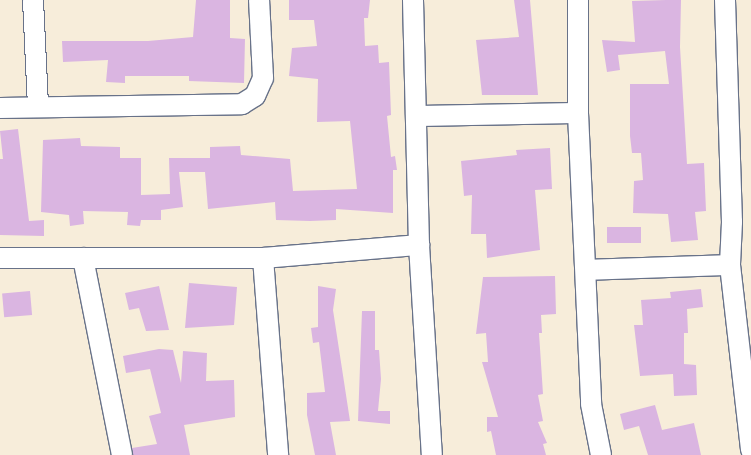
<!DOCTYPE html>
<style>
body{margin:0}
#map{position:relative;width:751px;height:455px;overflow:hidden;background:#f7edda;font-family:"Gochi Hand",sans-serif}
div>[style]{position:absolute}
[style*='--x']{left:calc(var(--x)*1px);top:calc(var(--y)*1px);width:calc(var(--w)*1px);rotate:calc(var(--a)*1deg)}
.building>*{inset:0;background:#dab5e1;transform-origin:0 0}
.roads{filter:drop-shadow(1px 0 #687289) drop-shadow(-1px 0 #687289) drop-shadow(0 1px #687289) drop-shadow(0 -1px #687289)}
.street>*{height:20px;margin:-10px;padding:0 10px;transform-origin:10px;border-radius:10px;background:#fff}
span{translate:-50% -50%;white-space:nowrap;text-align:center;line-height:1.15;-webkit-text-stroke:3.5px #fdfcf7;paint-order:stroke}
</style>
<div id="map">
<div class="building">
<div style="clip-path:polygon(196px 0,230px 0,230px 38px,245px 39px,244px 83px,189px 81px,189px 76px,125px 76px,125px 83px,106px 82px,108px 60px,63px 62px,62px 41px,148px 41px,193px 37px)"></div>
<div style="clip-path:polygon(289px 0,370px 0,368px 18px,364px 18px,365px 46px,378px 45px,379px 63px,389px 62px,391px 115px,387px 116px,391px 157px,395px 156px,397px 170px,393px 170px,393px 213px,336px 209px,336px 220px,310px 221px,276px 220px,275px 202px,208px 209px,205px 172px,179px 172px,183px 207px,161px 210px,161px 220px,141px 220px,140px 226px,127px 225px,128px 212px,83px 211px,84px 224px,70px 226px,69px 215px,41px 212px,43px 140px,80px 138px,81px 146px,120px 147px,120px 158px,141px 158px,141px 195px,170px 194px,169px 158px,210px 158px,210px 147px,240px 146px,241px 155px,290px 159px,293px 191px,357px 189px,350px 121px,317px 122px,318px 79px,289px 76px,292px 48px,317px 46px,314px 20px,289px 20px)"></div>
<div style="clip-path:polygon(514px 0,530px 0,538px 95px,482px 95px,476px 40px,519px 37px)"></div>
<div style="clip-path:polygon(666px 0,681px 0,680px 47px,687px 164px,704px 163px,706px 211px,695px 212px,698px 240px,671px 242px,668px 214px,633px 213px,634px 181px,643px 180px,641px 153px,632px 153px,630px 136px,630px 84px,669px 84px,665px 51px,618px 55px,620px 70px,607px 72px,602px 40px,635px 42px,632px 1px)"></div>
<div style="clip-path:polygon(18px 129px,29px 221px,44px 220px,44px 236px,0 235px,0 159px,3px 159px,0 131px)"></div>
<div style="clip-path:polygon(550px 148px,552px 189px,535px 190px,540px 250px,487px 258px,486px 234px,471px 234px,472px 195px,464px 196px,461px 161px,517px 155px,516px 150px)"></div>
<div style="left:607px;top:227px;width:34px;height:16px"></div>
<div style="clip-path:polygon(555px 276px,556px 314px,541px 315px,542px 333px,539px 333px,543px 394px,538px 395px,543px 421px,538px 422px,547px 443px,543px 444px,546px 455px,496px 455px,491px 431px,487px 432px,487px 417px,498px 417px,482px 362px,488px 362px,486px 333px,476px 334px,483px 277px)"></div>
<div style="clip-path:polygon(189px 283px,237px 287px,234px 325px,185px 328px)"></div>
<div style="clip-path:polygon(159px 286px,169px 330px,146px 331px,139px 308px,129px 310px,125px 293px)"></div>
<div style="clip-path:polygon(318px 286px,336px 289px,333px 310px,350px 421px,330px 422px,336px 455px,315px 455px,307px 415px,307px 393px,325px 392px,319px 342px,313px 343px,311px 328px,318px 327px)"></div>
<div style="clip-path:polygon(701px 289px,703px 307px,687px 309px,688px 333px,684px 333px,684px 364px,696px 365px,697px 395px,674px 396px,673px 374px,640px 376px,634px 325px,643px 325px,641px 300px,671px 298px,670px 292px)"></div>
<div style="left:30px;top:291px;width:24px;height:28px;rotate:85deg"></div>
<div style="clip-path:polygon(362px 311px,375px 311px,375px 350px,379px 350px,381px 379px,378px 411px,390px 411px,390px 424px,358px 421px)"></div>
<div style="clip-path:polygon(159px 349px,173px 350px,181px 383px,183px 351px,207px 353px,206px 381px,234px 380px,235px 417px,184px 425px,190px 455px,133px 455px,132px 448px,157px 444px,149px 416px,161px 413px,150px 369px,126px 373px,123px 356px)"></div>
<div style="clip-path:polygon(655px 405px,662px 430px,694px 423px,701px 455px,648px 455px,639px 426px,624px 430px,620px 414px)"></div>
</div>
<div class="roads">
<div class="street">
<div style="--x:33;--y:0;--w:106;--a:87.3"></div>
<div style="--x:413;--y:0;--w:245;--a:88.6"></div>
<div style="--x:419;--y:245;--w:210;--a:86.5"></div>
<div style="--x:578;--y:0;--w:113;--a:90"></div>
<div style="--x:578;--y:113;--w:291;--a:87.4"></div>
<div style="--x:591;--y:404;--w:52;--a:78.9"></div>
<div style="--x:725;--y:0;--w:222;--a:88.2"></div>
<div style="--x:732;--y:222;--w:43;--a:92.7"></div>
<div style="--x:730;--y:265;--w:186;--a:83.5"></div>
<div style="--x:0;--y:108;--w:242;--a:-0.9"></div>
<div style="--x:242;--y:104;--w:15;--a:-32"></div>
<div style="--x:255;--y:96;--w:20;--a:-66"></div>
<div style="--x:263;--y:78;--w:78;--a:-92.9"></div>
<div style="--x:416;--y:116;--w:162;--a:-1.1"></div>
<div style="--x:0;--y:258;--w:263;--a:0"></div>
<div style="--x:263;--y:258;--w:157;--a:-4.8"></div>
<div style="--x:83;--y:258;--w:201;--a:78.8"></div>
<div style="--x:263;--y:258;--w:198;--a:85.6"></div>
<div style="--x:586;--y:270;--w:144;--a:-2"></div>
</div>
</div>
</div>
